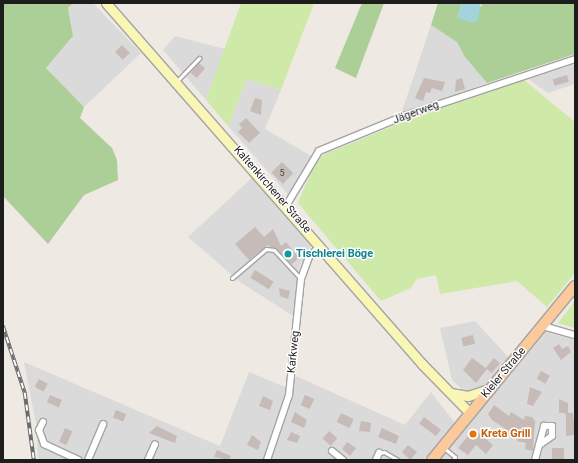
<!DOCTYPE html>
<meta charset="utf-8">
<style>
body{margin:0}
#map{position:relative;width:578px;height:463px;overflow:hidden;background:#eee9e3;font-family:Roboto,sans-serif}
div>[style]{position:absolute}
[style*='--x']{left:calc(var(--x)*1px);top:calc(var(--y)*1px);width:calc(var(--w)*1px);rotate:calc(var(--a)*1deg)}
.residential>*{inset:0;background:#dbdada}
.grass>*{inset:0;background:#cee9a8}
.forest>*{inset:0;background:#acce97}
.parking>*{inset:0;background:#ddd}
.water>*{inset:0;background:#a3d4dc}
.building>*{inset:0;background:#c6bbb6;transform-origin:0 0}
.roads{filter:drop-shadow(1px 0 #a4a4a4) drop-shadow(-1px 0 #a4a4a4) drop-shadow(0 1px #a4a4a4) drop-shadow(0 -1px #a4a4a4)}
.service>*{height:3px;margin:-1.5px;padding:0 1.5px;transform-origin:1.5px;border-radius:1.5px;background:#fff}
.minor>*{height:6px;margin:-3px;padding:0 3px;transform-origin:3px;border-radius:3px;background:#fff}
.secondary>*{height:9px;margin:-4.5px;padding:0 4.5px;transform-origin:4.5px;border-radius:4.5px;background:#f9f6b6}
.primary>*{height:10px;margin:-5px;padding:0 5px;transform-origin:5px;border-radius:5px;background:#fbc99a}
.rail>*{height:3.5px;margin-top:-1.75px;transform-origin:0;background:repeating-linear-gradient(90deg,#fff 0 6px,#6b6b6b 0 12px);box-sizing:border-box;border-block:1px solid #6b6b6b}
.dots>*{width:11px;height:11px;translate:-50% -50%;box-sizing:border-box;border:2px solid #fff;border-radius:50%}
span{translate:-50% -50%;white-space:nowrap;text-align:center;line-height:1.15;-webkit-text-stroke:3px #fff;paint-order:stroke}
.number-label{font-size:9px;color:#474443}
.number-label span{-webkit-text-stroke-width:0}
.street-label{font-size:11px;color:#1d1d1d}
.culture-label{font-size:11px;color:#0d838f;font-weight:700}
.left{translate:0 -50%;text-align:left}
.food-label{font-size:11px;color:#c56008;font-weight:700}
.frame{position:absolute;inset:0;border:4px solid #1d1d1d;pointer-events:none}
</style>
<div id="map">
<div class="residential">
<div style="clip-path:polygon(73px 3px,93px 3px,141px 53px,84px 107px,46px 68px,73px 36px,68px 8px)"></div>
<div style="clip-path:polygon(431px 25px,458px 42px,465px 57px,487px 83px,401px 114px)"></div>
<div style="clip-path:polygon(175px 36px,225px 49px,206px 100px,163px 50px)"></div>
<div style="clip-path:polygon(575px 64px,575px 84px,548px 93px,528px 79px)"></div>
<div style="clip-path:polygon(247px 79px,281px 90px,265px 129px,311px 156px,291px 198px,228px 126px)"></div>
<div style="clip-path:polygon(255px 175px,312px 243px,299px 267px,295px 317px,240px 282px,188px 237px)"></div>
<div style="clip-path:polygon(475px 321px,510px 359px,493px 379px,469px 396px,452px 380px,440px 328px)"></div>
<div style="clip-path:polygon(546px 332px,575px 340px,575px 460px,439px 460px)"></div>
<div style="clip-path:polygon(24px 362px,220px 446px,249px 372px,292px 390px,296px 376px,405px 425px,431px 392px,455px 423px,424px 460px,38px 460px,36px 424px)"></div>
</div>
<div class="grass">
<div style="clip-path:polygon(241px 3px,314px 3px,281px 90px,247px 79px,228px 126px,206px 100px)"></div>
<div style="clip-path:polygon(524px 80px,575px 122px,575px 273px,547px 307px,517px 281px,440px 294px,436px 275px,417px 279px,411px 288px,381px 301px,298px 203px,315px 162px,325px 154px,415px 117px)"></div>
<div style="clip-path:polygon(575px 301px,575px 328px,558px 323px)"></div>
</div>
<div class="forest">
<div style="clip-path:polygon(3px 3px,73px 3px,68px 8px,73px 36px,46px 68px,84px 107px,80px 118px,112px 148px,117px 160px,118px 180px,84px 195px,48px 244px,3px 196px)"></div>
<div style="clip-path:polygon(362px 3px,384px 3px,356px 78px,335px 68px)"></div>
<div style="clip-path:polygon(438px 3px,462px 3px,457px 18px,482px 6px,481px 3px,575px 3px,575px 54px,487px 83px,465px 57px,457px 42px,431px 25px)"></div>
</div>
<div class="parking">
<div style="clip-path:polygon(453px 445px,467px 456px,464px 460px,441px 460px)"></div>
</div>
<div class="water">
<div style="clip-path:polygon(462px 3px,481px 3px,478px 20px,474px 23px,457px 18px)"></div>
</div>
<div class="building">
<div style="left:122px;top:45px;width:11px;height:10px;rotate:45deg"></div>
<div style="left:199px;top:63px;width:8px;height:13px;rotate:40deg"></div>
<div style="left:567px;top:75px;width:7px;height:15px;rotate:74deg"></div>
<div style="clip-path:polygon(424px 78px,445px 82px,442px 91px,432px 88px,430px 93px,426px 92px,423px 101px,415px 98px)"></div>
<div style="clip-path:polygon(462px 78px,465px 89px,455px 92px,456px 80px)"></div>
<div style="clip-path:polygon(255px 98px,262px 100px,261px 115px,250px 111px)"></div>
<div style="clip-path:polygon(246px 118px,260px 133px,249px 143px,238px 132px,242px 128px,239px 124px)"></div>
<div style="left:282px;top:162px;width:16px;height:15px;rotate:45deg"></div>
<div style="clip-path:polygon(255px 227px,264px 237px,273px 229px,281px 246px,286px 242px,299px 258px,292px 264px,268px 245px,249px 260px,235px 244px)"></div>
<div style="left:255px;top:270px;width:22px;height:9px;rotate:32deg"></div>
<div style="clip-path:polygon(279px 288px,290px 291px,288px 299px,280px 296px)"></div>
<div style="left:473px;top:335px;width:9px;height:12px;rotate:77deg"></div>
<div style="clip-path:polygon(559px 344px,562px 349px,568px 346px,571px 352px,561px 360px,553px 348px)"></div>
<div style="clip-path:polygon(472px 358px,487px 369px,476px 383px,463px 370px)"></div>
<div style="left:494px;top:358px;width:8px;height:13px;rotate:40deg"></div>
<div style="left:541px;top:371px;width:10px;height:9px;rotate:29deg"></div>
<div style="left:39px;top:379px;width:10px;height:9px;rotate:29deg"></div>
<div style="clip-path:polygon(530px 387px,542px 392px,533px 406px,527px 404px)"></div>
<div style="left:50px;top:395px;width:13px;height:8px;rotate:23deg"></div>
<div style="left:305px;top:395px;width:10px;height:11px;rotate:24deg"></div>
<div style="clip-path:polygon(263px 396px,273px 401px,270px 410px,259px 406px)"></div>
<div style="clip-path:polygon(559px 399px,568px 403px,568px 413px,573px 413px,575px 435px,566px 436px,566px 417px,565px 413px,559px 413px)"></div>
<div style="clip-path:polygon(494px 405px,509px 416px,511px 412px,524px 420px,525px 416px,532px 417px,535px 421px,533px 451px,525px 449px,526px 443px,517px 441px,518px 437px,492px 420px,488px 414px)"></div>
<div style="left:116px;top:410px;width:11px;height:8px;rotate:22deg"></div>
<div style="clip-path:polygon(295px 412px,307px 420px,304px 428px,291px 422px)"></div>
<div style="left:341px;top:413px;width:14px;height:10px;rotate:25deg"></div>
<div style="left:424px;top:417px;width:21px;height:8px;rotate:37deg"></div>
<div style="clip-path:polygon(361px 421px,371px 423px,370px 432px,359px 431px)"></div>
<div style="clip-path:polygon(157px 426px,177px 436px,175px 443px,149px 433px)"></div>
<div style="left:65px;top:428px;width:8px;height:15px;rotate:23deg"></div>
<div style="clip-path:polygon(382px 428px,399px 436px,396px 444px,378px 437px)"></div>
<div style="clip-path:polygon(474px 429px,493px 445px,486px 454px,476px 445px,468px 455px,458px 448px)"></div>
<div style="left:329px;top:431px;width:11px;height:10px;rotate:41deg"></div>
<div style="clip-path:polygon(291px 432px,300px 436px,297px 443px,287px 440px)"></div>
<div style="clip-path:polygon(252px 435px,261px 442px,258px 450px,247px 445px)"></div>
<div style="clip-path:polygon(347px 442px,356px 448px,350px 456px,342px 449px)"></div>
<div style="clip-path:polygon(408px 445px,417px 452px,410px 460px,402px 452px)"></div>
<div style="left:552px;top:448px;width:12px;height:12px"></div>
<div style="clip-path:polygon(217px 450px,231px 456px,229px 460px,214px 457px)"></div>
</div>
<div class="roads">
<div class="service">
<div style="--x:177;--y:81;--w:32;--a:-46"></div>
<div style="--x:232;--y:278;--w:45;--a:-40.5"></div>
<div style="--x:266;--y:249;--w:8;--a:7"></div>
<div style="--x:274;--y:250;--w:40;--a:47"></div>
<div style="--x:444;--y:448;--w:14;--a:39"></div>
<div style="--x:455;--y:457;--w:4;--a:124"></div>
<div style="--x:379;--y:453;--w:5;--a:-11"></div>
<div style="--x:384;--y:452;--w:16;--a:30"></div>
</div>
<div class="minor">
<div style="--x:286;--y:206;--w:64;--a:-59"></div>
<div style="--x:319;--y:151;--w:92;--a:-22.4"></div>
<div style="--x:404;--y:116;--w:180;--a:-18.4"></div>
<div style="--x:543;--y:326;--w:33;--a:16"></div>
<div style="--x:43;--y:422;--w:9;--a:117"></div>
<div style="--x:39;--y:430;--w:15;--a:70"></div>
<div style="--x:44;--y:444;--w:38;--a:25"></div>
<div style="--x:332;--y:451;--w:14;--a:39"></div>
<div style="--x:88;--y:460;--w:39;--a:-67"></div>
<div style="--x:148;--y:460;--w:17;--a:-66"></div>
<div style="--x:267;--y:460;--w:69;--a:-71.3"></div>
<div style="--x:289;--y:395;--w:117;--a:-84.1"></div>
<div style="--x:301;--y:279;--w:23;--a:-70"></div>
<div style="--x:309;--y:257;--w:16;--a:-45"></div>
<div style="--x:376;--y:460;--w:8;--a:-67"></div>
<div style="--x:535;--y:460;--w:16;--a:-75"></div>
<div style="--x:539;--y:445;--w:20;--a:-75"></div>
<div style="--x:544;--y:426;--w:8;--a:0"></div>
<div style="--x:552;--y:426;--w:10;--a:90"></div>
<div style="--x:552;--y:436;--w:16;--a:145"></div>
</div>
<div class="secondary">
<div style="--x:106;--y:3;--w:480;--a:48.8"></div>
<div style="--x:422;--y:364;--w:69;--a:45.6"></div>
<div style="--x:451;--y:393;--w:17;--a:10"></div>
<div style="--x:468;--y:396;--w:24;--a:-19"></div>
</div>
<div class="primary">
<div style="--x:432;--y:460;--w:225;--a:-50.6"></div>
</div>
</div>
<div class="rail">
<div style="--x:3;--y:326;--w:71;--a:71.8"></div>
<div style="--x:25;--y:393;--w:68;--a:82.3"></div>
</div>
<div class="dots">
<div style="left:288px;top:254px;background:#0f9aa8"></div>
<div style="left:473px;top:434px;background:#e8710a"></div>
</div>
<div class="number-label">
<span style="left:282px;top:173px">5</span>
</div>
<div class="street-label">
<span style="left:416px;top:113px;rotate:-20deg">Jägerweg</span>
<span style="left:272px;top:190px;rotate:49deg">Kaltenkirchener Straße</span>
<span style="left:294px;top:352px;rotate:-84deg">Karkweg</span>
<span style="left:504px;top:373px;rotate:-50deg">Kieler Straße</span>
</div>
<div class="culture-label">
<span class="left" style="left:296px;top:254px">Tischlerei Böge</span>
</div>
<div class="food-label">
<span class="left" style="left:481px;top:434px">Kreta Grill</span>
</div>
<div class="frame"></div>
</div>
